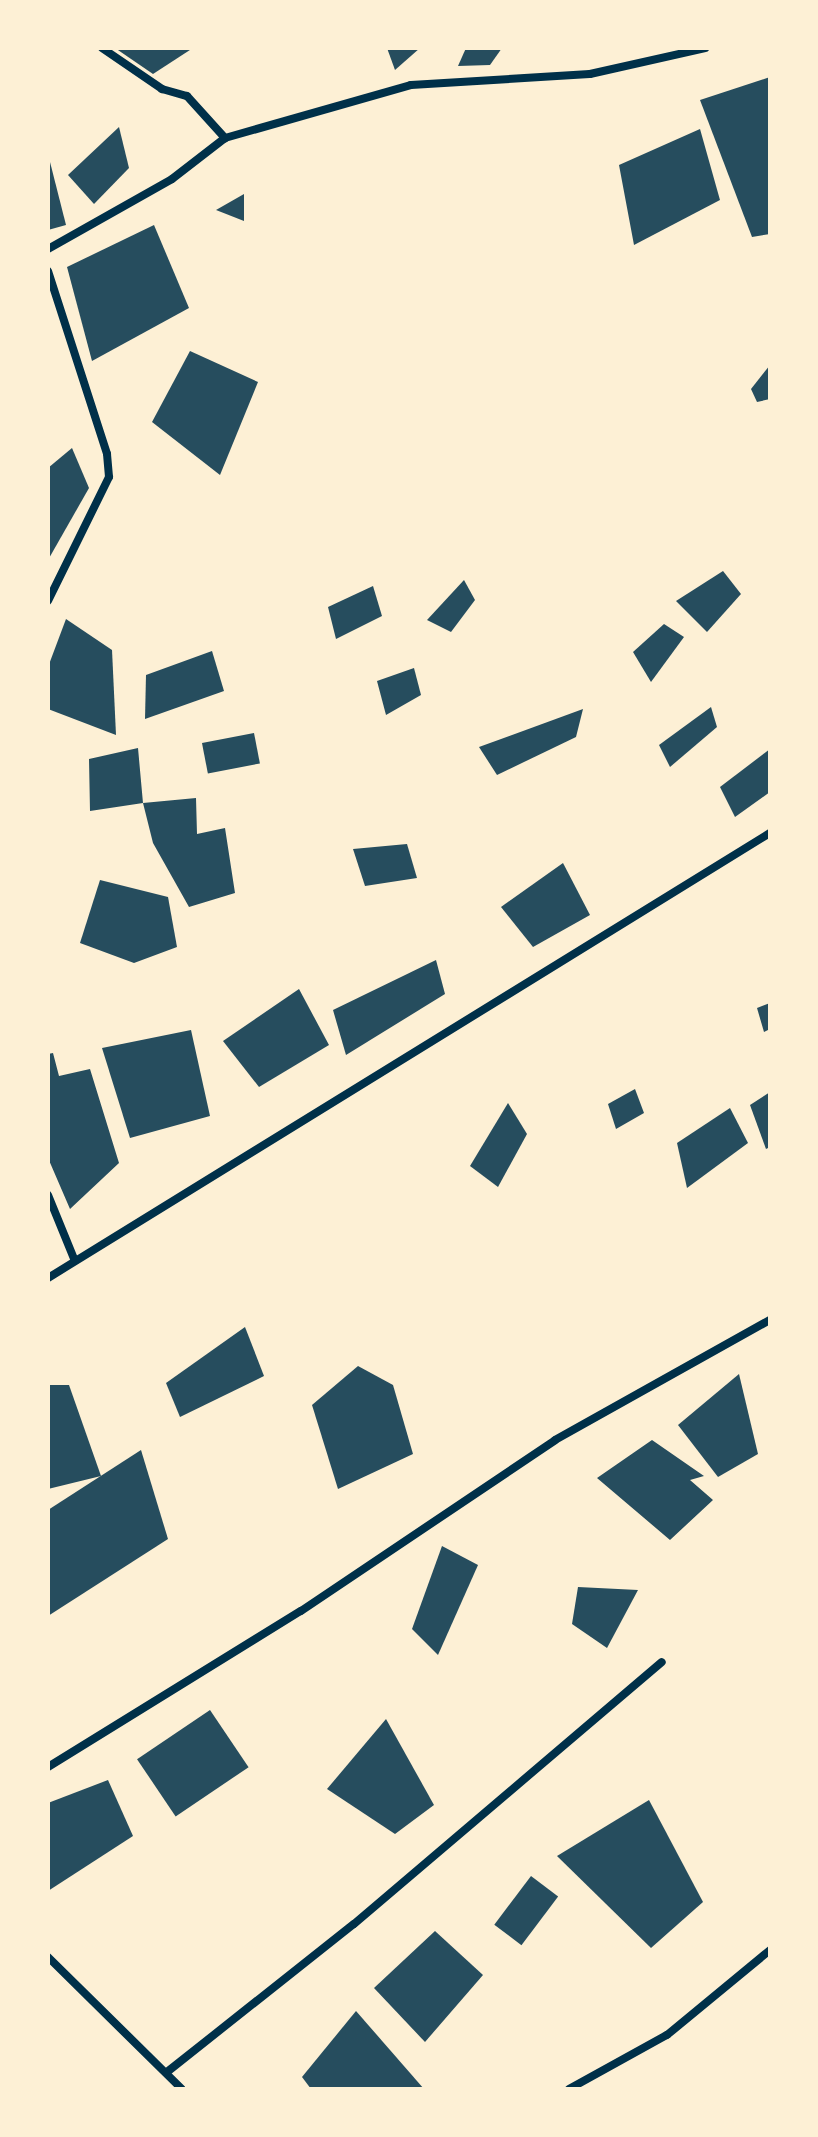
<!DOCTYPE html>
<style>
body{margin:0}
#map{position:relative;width:818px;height:2137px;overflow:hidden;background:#fdf0d5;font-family:"Noto Serif",serif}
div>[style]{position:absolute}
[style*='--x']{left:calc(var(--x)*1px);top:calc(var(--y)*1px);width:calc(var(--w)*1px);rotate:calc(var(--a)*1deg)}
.building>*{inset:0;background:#264d5e;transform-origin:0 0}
.minor>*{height:8px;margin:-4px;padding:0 4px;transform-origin:4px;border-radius:4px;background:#003049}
span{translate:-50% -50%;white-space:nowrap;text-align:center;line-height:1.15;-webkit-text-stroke:7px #fdf0d5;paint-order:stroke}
.frame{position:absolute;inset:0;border:50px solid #fdf0d5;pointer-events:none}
</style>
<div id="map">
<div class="building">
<div style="clip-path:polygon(115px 48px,193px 48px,153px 74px)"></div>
<div style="clip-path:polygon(387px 48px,420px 48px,395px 70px)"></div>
<div style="clip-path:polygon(466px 48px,502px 48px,490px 65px,458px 66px)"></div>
<div style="clip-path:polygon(770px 77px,770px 234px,752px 237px,700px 100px)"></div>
<div style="clip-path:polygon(119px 127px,129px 168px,94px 204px,68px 175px)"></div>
<div style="clip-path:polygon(700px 129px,720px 200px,634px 245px,619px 165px)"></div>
<div style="clip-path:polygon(49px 158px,66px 225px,48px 230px,48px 159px)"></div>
<div style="clip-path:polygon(244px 194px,244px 221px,216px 210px)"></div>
<div style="clip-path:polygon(154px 225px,189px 308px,92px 361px,67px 267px)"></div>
<div style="clip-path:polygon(190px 351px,258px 382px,220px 475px,152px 422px)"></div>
<div style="clip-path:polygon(770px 365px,770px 399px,757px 402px,751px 389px)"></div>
<div style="clip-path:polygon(72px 448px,89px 488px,48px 560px,48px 468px)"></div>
<div style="clip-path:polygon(723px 571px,741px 594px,707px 632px,676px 601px)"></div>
<div style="clip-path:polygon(464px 580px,475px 600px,451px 632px,427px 620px)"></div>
<div style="clip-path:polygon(373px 586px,382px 616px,336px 639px,328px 607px)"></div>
<div style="clip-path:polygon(66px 619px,112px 650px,116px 735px,48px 709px,48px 667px)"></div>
<div style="clip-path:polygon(664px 624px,684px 637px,651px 682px,633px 652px)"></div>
<div style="clip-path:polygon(212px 651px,224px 691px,145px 719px,146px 675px)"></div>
<div style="clip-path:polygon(414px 668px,421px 695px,386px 715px,377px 681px)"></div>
<div style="clip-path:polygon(711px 707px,717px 727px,670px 767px,659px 745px)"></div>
<div style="clip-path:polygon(583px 709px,576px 737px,497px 775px,479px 747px)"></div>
<div style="left:254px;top:733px;width:31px;height:53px;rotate:79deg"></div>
<div style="clip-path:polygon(138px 748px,143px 803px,196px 798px,197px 834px,225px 828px,235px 893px,189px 907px,153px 843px,143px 803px,90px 811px,89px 759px)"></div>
<div style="clip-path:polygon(770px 749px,770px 792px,735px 817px,720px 787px)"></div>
<div style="clip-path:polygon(407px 844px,417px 878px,365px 886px,353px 849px)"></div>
<div style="clip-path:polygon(563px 863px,590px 915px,533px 947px,501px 907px)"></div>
<div style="clip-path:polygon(100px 880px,168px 897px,177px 947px,134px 963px,80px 943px)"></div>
<div style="clip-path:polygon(436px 960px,445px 994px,346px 1055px,333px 1010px)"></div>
<div style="clip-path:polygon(299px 989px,329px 1045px,259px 1087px,223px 1041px)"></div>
<div style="clip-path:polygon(770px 1003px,770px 1029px,764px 1032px,757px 1008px)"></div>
<div style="clip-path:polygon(191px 1030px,210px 1116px,130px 1138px,102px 1048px)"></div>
<div style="clip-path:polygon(53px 1053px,59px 1076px,90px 1069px,119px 1163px,70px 1209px,48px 1158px,48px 1054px)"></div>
<div style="clip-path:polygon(635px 1089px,644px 1113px,616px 1129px,608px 1104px)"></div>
<div style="clip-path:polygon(770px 1092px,770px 1147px,766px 1149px,750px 1105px)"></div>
<div style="clip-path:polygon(508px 1103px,527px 1134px,498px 1187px,470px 1166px)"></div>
<div style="clip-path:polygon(730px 1108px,748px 1143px,687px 1188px,677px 1143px)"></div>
<div style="clip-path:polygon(245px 1327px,264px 1376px,180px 1417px,166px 1383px)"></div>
<div style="clip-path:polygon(358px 1366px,393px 1385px,413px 1454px,338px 1489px,312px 1405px)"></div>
<div style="clip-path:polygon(739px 1374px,758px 1454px,718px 1477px,678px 1425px)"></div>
<div style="clip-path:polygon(48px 1385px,69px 1385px,101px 1476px,48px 1489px)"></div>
<div style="clip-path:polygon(652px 1440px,704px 1476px,690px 1480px,713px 1500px,670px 1540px,597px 1478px)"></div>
<div style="clip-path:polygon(141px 1450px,168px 1539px,48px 1616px,48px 1510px)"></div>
<div style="clip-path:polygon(442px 1546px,478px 1565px,438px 1655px,412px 1629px)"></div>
<div style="clip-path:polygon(578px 1587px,638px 1590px,607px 1648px,572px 1624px)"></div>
<div style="left:210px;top:1710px;width:69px;height:88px;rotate:56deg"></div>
<div style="clip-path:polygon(386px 1719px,434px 1805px,395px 1834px,327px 1789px)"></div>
<div style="clip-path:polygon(108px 1780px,133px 1836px,48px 1891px,48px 1803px)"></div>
<div style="clip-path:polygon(649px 1800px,703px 1902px,651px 1948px,557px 1856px)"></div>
<div style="left:531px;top:1876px;width:34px;height:61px;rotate:37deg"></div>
<div style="clip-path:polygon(435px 1931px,483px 1975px,425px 2042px,374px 1988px)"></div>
<div style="clip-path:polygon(356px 2011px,424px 2089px,311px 2089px,302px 2077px)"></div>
</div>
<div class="minor">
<div style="--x:102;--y:48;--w:73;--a:34.3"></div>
<div style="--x:162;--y:89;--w:26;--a:16"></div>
<div style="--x:187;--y:96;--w:57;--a:47.9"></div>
<div style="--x:225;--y:138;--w:193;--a:-15.9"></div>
<div style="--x:411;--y:85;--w:179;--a:-3.5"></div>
<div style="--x:590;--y:74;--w:118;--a:-12.7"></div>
<div style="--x:48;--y:249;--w:142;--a:-29.4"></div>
<div style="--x:172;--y:179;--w:67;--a:-37.7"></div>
<div style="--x:48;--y:271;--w:192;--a:72.1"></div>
<div style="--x:107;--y:454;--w:23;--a:85"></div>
<div style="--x:109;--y:477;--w:138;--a:116.2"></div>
<div style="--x:48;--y:1195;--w:71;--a:67.8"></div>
<div style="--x:48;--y:1278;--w:848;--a:-31.65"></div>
<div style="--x:48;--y:1767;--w:297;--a:-31.7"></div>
<div style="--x:301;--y:1611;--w:306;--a:-33.9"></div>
<div style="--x:555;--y:1440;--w:246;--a:-29.2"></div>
<div style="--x:48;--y:1957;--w:188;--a:44.6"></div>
<div style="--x:167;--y:2072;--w:238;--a:-38.4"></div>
<div style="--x:354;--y:1924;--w:404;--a:-40.4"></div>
<div style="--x:569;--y:2089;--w:112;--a:-28.9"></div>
<div style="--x:667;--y:2035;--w:134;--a:-39.5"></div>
</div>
<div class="frame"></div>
</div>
